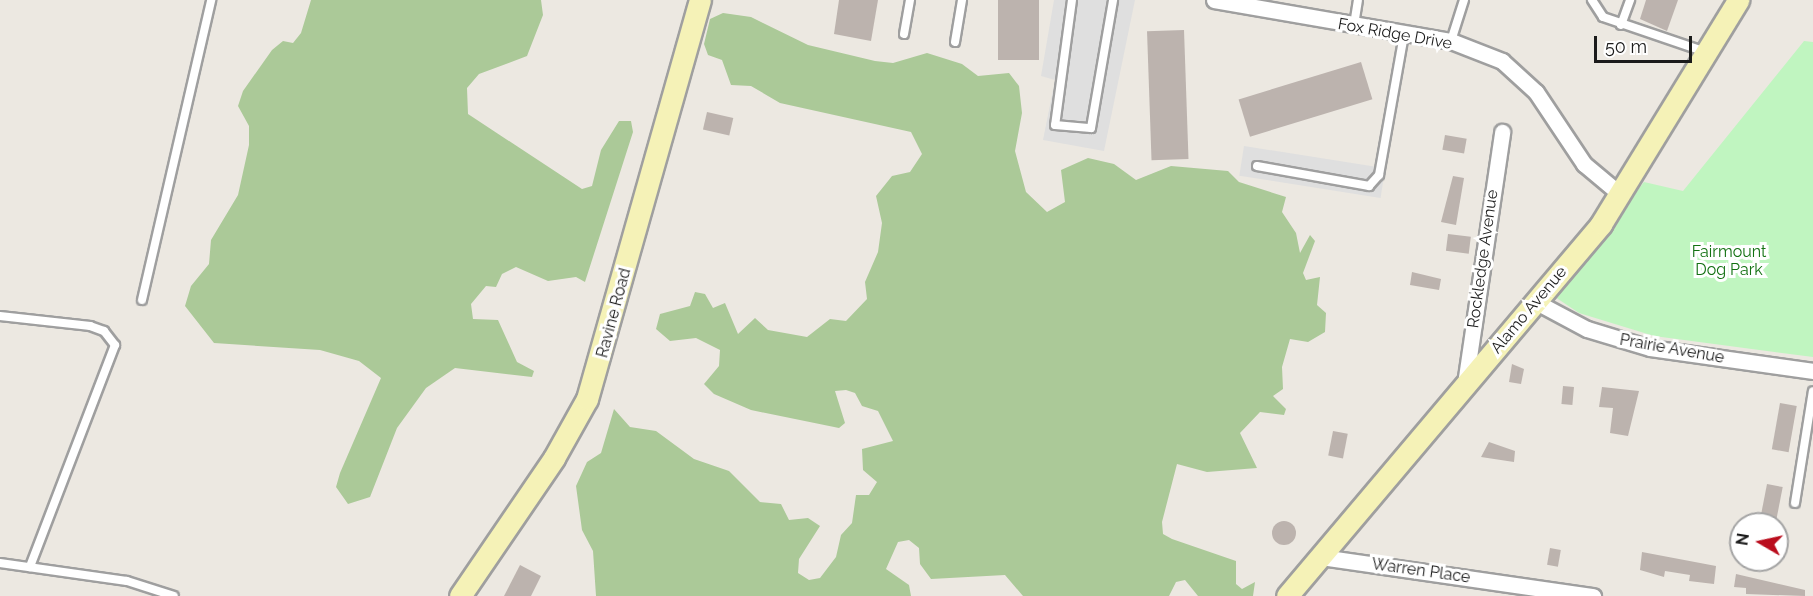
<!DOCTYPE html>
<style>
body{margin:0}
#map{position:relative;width:1813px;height:596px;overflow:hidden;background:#ece8e1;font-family:Raleway,sans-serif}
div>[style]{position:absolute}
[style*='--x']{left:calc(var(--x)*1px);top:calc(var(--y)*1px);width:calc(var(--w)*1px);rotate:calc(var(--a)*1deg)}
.forest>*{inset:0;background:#abc998}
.park>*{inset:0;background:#c0f5c0}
.parking>*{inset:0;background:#dfdfdf;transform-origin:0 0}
.building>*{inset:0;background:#bcb3ae;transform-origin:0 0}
.round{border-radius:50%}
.roads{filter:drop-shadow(2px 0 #9f9f9f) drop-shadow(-2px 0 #9f9f9f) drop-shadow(0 2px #9f9f9f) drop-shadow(0 -2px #9f9f9f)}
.lane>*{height:8px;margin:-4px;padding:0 4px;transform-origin:4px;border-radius:4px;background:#fff}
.street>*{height:15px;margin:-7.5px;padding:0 7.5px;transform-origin:7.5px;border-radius:7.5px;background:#fff}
.secondary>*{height:21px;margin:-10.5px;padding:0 10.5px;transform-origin:10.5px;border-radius:10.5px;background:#f5f2b7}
span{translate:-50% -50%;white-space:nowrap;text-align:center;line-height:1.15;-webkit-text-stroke:6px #fff;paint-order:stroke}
.street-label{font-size:16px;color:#1b1b1b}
.park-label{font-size:16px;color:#137112}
.north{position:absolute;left:1729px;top:512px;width:60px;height:60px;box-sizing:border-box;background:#fff;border:2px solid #a4a4a4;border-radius:50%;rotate:279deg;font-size:16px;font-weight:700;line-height:24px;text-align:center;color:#1b1b1b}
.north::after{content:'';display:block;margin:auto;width:21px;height:27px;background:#ba0d1d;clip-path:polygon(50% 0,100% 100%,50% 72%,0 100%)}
.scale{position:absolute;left:1594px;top:36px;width:98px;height:27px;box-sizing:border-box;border:3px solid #1b1b1b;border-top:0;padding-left:8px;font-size:18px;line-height:21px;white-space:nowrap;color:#1b1b1b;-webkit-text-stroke:4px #fff;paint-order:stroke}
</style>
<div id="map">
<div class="forest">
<div style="clip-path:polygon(311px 0,541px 0,543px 15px,527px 56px,479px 74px,467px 88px,468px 114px,582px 189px,592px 186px,601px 150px,619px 121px,631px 121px,633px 132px,585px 282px,576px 277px,548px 281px,516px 267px,502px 274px,496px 287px,486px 286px,471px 304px,473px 319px,498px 320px,517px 362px,534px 371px,532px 377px,455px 368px,426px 388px,397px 428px,370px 497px,348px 504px,336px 487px,340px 473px,381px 378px,359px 361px,320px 350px,214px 343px,185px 306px,191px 286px,209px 264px,211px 240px,238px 195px,249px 145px,249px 126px,238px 106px,243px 91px,272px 50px,283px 41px,293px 43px,301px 33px)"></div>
<div style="clip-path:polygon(723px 13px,751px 17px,808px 45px,875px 61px,893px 63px,927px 53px,962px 64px,978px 76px,1009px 73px,1019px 86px,1022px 113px,1015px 151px,1026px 192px,1047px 212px,1065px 202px,1061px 170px,1088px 158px,1114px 164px,1136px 180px,1171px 166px,1228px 171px,1239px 182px,1286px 197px,1282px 212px,1296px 233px,1300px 253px,1310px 235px,1315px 241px,1303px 273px,1306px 280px,1320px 277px,1317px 305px,1326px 313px,1325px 332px,1308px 342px,1290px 339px,1282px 367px,1283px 389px,1273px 396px,1286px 409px,1284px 415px,1260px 412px,1240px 433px,1257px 468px,1207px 472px,1177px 464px,1162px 522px,1163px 534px,1172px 539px,1236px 561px,1236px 584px,1242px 589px,1255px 582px,1253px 596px,1198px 596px,1185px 580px,1176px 582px,1169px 596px,1023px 596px,1005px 575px,931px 579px,920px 564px,919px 548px,909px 540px,898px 542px,886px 569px,909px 585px,911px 596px,596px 596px,593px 551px,582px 530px,576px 486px,587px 462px,601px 453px,614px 409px,630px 427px,656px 431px,694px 459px,729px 471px,760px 502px,781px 504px,789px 520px,808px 518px,820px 526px,799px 559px,798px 573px,809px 580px,820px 578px,836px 557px,841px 535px,852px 523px,856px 495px,869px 495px,877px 482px,863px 470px,862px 449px,893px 441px,878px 411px,862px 406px,855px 393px,846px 390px,835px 391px,845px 423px,839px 428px,751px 410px,714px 394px,704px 384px,719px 366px,720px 350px,696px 338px,670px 341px,656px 329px,660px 314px,690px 306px,695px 292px,705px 294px,713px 308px,725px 303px,738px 334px,755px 318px,768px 330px,807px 337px,830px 319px,846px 321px,867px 299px,865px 282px,878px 252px,882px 223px,876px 196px,892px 176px,910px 172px,922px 154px,911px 132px,780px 103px,751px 86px,731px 85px,722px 60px,708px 55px,704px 44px,710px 19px)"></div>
</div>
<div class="park">
<div style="clip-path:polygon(1804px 41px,1813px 42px,1813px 357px,1654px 336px,1579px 313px,1555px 297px,1644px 182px,1683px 191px)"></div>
</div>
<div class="parking">
<div style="clip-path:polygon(1054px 0,1135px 0,1104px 151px,1043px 140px,1055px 80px,1041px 76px)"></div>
<div style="left:1244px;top:146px;width:143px;height:30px;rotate:9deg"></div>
</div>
<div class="building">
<div style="clip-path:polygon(839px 0,878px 0,871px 41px,834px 34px)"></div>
<div style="left:998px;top:0;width:41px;height:60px"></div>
<div style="clip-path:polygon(1646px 0,1678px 0,1667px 31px,1640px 19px)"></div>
<div style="left:1184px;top:30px;width:129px;height:37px;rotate:88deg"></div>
<div style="left:1361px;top:62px;width:39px;height:128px;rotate:73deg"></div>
<div style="left:707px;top:112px;width:27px;height:18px;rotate:13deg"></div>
<div style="left:1445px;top:135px;width:22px;height:15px;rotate:10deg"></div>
<div style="clip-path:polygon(1453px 176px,1464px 178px,1456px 225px,1441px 222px)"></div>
<div style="left:1448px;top:234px;width:23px;height:17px;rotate:7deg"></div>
<div style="clip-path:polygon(1412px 272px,1441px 279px,1439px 290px,1410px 285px)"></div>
<div style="clip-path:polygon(1512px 364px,1524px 369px,1521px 384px,1509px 382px)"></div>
<div style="left:1563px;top:386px;width:11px;height:18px;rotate:5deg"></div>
<div style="clip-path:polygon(1602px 387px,1639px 391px,1628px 436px,1610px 433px,1613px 408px,1599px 407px)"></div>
<div style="left:1780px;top:403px;width:17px;height:47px;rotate:10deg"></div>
<div style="left:1333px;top:431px;width:15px;height:25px;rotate:11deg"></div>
<div style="clip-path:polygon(1489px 442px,1515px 451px,1514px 462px,1481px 457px)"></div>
<div style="left:1767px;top:484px;width:16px;height:39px;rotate:11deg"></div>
<div class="round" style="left:1272px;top:521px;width:24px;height:24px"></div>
<div style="left:1550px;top:548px;width:11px;height:17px;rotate:10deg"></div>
<div style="clip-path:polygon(1642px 552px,1716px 566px,1714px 584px,1689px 581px,1690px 575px,1665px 571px,1664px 577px,1640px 570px)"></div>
<div style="clip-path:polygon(520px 565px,541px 576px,531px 596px,504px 596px)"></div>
<div style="clip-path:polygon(1736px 574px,1805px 590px,1805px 596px,1746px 594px,1746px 588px,1734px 587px)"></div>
</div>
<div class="roads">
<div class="lane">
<div style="--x:1072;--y:0;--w:126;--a:97.7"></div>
<div style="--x:1055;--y:125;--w:36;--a:5"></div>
<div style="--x:1091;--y:128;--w:130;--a:-80.2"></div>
<div style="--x:1592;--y:0;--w:20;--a:57"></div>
<div style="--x:1603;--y:17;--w:109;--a:18.8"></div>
<div style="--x:1354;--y:25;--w:25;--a:-81"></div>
<div style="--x:1621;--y:25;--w:27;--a:-70"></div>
<div style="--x:904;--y:34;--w:35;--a:-80"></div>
<div style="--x:1451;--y:41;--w:43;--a:-72.4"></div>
<div style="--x:955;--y:42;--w:43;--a:-80.5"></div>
<div style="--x:1257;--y:166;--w:114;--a:10.1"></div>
<div style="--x:1369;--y:186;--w:15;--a:-48"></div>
<div style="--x:1379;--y:175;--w:143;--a:-79.9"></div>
<div style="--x:142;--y:300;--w:308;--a:-77"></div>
<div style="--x:0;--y:316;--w:91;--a:6.3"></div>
<div style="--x:90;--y:326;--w:15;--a:20"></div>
<div style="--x:104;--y:331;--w:18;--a:52"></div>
<div style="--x:115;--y:345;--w:238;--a:111"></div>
<div style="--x:1795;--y:503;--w:113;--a:-80.9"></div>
<div style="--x:0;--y:563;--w:128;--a:8.1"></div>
<div style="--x:127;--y:581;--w:49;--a:17.7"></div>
</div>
<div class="street">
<div style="--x:1214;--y:0;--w:241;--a:9.8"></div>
<div style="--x:1451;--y:41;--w:55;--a:21.4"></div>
<div style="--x:1502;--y:61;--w:46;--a:42.4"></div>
<div style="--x:1536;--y:92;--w:87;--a:56.3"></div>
<div style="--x:1584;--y:164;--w:48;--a:40"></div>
<div style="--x:1538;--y:303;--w:55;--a:28"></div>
<div style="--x:1587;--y:329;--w:66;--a:16.8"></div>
<div style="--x:1650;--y:348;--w:165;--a:8"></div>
<div style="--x:1465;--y:384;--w:255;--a:-81.6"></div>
<div style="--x:1321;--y:557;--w:275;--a:8.2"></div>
</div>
<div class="secondary">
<div style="--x:460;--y:596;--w:167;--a:-55.7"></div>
<div style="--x:554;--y:458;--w:68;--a:-60.8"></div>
<div style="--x:587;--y:399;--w:415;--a:-74.2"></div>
<div style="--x:1287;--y:596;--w:487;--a:-49.8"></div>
<div style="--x:1601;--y:224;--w:263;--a:-58.5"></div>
</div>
</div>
<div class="street-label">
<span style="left:1395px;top:34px;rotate:10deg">Fox Ridge Drive</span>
<span style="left:1483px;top:259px;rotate:-82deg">Rockledge Avenue</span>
<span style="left:1529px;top:310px;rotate:-50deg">Alamo Avenue</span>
<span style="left:614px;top:313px;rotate:-75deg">Ravine Road</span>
<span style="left:1672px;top:349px;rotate:10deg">Prairie Avenue</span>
<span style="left:1421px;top:571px;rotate:8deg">Warren Place</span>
</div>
<div class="park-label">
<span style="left:1729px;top:261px">Fairmount<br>Dog Park</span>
</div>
<div class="north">N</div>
<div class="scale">50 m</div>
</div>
